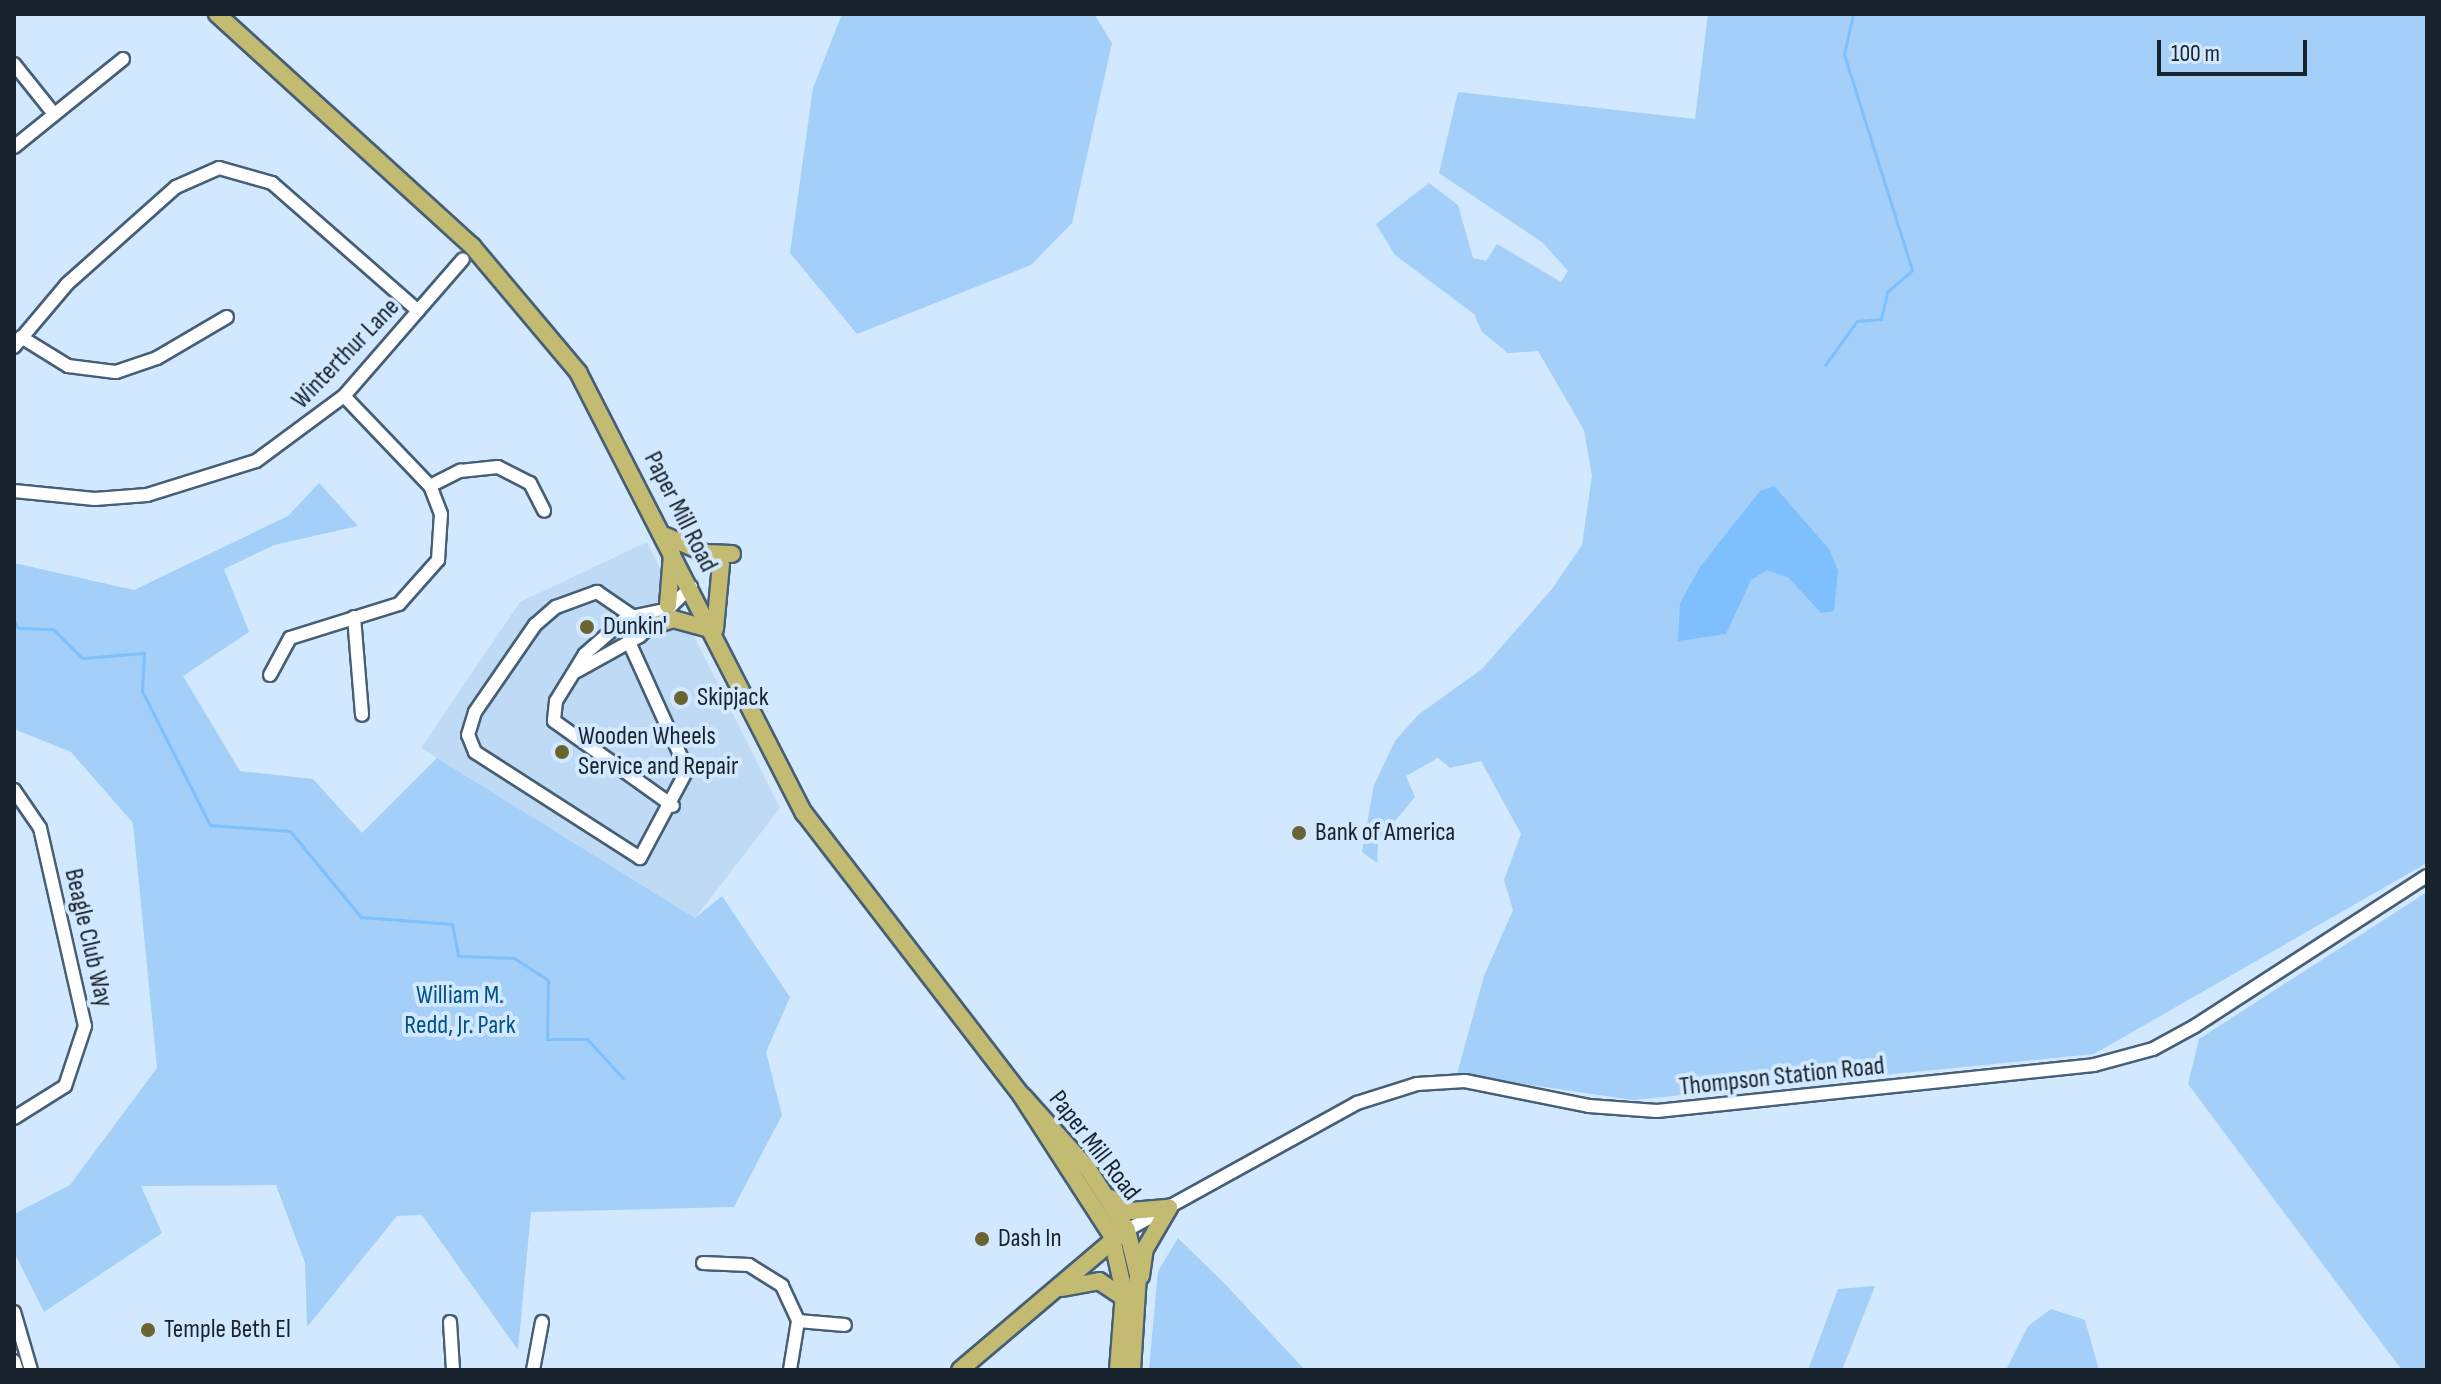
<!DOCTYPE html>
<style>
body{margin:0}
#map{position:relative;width:2441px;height:1384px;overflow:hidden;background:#d1e8ff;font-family:"Sofia Sans Condensed",sans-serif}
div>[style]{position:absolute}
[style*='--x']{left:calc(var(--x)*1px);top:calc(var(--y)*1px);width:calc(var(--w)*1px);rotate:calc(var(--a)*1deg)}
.built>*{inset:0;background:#bfdaf4}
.green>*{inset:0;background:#a3cff8}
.water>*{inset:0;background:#7dc0fd}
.stream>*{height:3px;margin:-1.5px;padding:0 1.5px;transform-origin:1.5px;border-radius:1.5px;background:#7dc0fd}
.roads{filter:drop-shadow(2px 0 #465f76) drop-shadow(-2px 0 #465f76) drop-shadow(0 2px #465f76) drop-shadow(0 -2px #465f76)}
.minor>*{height:12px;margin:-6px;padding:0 6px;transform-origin:6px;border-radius:6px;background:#fff}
.major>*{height:16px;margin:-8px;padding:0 8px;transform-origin:8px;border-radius:8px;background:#c4bb72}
.dots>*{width:22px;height:22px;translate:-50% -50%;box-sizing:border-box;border:4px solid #d1e8ff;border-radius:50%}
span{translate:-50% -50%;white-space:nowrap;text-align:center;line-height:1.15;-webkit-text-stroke:8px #d1e8ff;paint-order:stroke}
.street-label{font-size:26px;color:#18232d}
.poi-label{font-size:26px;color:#18232d}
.left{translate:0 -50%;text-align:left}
.park-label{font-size:26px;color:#005289}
.frame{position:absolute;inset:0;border:16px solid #18232d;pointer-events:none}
.scale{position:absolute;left:2157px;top:40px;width:150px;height:36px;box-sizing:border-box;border:4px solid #18232d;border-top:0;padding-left:10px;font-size:24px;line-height:28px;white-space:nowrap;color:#18232d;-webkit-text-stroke:6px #d1e8ff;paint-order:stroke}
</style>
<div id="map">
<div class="built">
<div style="clip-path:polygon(647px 542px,780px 808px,695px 918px,421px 748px,520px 602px)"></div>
</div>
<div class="green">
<div style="clip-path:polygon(842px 14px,1094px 14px,1112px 43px,1072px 223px,1031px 265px,857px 334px,790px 253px,813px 88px)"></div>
<div style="clip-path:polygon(1708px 14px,2427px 14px,2427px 863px,2094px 1054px,1633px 1100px,1457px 1074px,1484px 976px,1513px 910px,1504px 880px,1521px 834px,1481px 761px,1450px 768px,1438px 758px,1406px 776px,1415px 797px,1378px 841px,1377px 863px,1362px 852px,1374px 785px,1395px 741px,1418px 715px,1482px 669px,1552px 589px,1582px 545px,1592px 476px,1584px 430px,1538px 351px,1508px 353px,1482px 332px,1474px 314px,1395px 255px,1376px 224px,1429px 183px,1458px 205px,1473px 258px,1486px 261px,1497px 244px,1561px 282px,1568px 271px,1543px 243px,1439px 173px,1458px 92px,1695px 119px)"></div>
<div style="clip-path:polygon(319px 483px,358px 526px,274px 545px,224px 569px,249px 632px,183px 676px,240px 771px,313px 779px,362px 833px,437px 758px,695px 918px,722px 896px,790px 997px,766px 1052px,782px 1115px,734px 1207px,531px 1212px,518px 1350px,422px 1215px,397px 1216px,307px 1327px,305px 1263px,276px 1185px,141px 1186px,162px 1233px,44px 1312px,14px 1252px,14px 1214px,70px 1185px,157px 1068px,133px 823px,71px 752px,14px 729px,14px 563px,134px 590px,288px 516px)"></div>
<div style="clip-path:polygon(2427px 892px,2427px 1370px,2402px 1370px,2188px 1084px,2199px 1039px)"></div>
<div style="clip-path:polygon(1178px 1238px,1225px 1284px,1305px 1370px,1149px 1370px,1158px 1271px)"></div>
<div style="clip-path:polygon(1875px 1286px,1842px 1370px,1808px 1370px,1838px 1289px)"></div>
<div style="clip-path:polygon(2051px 1309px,2085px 1320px,2099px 1370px,2006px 1370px,2028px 1326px)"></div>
</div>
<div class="water">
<div style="clip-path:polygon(1774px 486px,1829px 549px,1838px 571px,1834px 611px,1821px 613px,1789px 578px,1767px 570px,1751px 580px,1726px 634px,1678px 641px,1680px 603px,1700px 567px,1760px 491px)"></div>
</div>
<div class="stream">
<div style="--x:1825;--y:365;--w:54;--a:-54"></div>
<div style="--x:1857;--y:321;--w:24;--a:-5"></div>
<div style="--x:1881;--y:319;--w:28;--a:-77"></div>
<div style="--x:1887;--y:292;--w:33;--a:-41"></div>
<div style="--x:1912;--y:270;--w:226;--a:-107.5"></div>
<div style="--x:1844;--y:54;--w:41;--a:-77.3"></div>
<div style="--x:14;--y:621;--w:8;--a:60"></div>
<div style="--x:18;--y:628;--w:35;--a:2"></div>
<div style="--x:53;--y:629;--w:41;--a:45"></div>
<div style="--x:82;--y:658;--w:62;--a:-4.6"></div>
<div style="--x:144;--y:653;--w:38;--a:93"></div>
<div style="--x:142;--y:691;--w:150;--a:63.1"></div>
<div style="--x:210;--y:825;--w:80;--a:4.3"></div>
<div style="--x:290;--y:831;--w:112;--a:50.5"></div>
<div style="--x:361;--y:917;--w:91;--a:4.4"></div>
<div style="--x:452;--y:924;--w:33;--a:79"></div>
<div style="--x:458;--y:956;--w:56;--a:2"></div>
<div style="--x:514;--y:958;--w:40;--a:32.9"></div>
<div style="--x:548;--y:980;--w:59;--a:91"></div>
<div style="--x:547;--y:1039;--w:40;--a:0"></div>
<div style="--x:587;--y:1039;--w:53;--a:47.3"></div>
</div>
<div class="roads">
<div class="minor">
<div style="--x:14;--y:64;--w:64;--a:51.3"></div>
<div style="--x:14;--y:147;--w:140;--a:-38.9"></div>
<div style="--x:21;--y:337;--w:55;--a:31.7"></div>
<div style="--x:68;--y:366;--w:48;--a:7.1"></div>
<div style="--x:116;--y:372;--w:43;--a:-18.9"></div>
<div style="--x:157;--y:358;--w:81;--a:-30.4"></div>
<div style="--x:14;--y:347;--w:82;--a:-49.9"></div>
<div style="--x:67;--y:284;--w:146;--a:-41.7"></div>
<div style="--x:176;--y:187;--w:47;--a:-23.8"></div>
<div style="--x:219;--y:168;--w:55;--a:15.8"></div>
<div style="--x:272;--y:183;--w:194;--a:41.2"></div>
<div style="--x:430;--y:486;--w:34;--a:-27"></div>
<div style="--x:460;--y:471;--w:38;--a:-6"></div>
<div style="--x:498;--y:467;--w:36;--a:27"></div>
<div style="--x:530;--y:483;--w:31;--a:63"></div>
<div style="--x:14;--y:491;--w:81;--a:5.6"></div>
<div style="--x:95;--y:499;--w:52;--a:-4.4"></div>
<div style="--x:147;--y:495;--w:114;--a:-17.3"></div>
<div style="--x:256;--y:461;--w:109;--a:-36.5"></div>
<div style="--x:344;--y:396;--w:181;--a:-49"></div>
<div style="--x:659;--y:611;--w:34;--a:168"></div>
<div style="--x:626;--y:618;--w:55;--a:138.7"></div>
<div style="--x:585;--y:654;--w:55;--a:121.7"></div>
<div style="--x:556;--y:701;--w:20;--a:96"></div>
<div style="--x:554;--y:721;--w:146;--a:35.5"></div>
<div style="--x:354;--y:617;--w:98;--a:85.3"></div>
<div style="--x:629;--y:642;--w:141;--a:65.6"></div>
<div style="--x:687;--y:770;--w:100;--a:118.1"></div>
<div style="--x:640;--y:858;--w:196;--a:-147.3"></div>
<div style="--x:475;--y:752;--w:18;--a:-112"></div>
<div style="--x:468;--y:735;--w:24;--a:-73"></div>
<div style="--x:475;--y:712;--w:106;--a:-55.4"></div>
<div style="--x:535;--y:625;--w:28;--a:-41"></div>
<div style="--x:556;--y:607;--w:44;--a:-20.1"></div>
<div style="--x:597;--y:592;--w:42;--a:34.4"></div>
<div style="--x:577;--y:671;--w:72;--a:-29.1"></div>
<div style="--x:640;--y:636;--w:71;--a:-43.9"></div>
<div style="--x:270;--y:675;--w:42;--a:-61.6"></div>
<div style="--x:290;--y:638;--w:114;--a:-17.3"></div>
<div style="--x:399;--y:604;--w:59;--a:-48.4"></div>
<div style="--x:438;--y:560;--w:46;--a:-86.3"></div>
<div style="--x:441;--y:514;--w:30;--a:-111"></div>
<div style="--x:430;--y:486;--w:124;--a:-133.7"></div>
<div style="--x:14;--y:790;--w:46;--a:55.6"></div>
<div style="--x:40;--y:828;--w:203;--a:77.2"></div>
<div style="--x:85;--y:1026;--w:63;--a:108.4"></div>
<div style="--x:65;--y:1086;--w:60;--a:147.9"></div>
<div style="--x:1127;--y:1230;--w:263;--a:-28.9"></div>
<div style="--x:1357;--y:1103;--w:63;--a:-17.6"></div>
<div style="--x:1417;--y:1084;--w:48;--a:-3.6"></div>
<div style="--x:1465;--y:1081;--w:126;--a:11.4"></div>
<div style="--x:1589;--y:1106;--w:68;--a:4.2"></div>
<div style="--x:1657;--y:1111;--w:439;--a:-6"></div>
<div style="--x:2094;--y:1065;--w:61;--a:-15.2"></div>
<div style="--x:2153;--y:1049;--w:48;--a:-28.7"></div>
<div style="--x:2195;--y:1026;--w:276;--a:-32.9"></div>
<div style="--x:703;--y:1263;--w:46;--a:2.5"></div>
<div style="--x:749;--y:1265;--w:39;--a:32"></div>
<div style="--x:782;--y:1286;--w:38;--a:65"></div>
<div style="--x:798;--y:1321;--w:50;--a:99.3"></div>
<div style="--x:14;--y:1312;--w:60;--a:73.7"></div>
<div style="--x:798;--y:1321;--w:47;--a:4.9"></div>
<div style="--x:450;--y:1322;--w:48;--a:86.4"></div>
<div style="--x:14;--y:1361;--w:9;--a:72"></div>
<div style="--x:533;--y:1370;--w:49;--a:-79.4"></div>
</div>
<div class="major">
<div style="--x:217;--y:14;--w:345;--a:42.3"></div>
<div style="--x:472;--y:246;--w:165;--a:49.9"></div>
<div style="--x:578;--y:372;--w:496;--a:62.9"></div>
<div style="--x:804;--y:813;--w:356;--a:52.4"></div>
<div style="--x:1021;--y:1095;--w:166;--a:57.1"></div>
<div style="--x:1111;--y:1234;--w:59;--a:77.4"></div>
<div style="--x:1124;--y:1292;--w:78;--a:94.4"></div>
<div style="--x:666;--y:536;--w:43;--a:23.6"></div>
<div style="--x:705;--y:553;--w:27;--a:2"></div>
<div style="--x:668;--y:605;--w:51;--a:-85.5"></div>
<div style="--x:652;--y:626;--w:22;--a:-18"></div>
<div style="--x:673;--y:619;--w:41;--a:15.4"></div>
<div style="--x:715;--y:629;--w:65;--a:-84.7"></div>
<div style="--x:1023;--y:1096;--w:98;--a:48.3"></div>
<div style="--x:1088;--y:1169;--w:72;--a:57.4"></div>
<div style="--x:1127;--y:1230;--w:46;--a:76.3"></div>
<div style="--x:1138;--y:1275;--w:95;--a:93.6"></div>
<div style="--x:1110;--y:1198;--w:25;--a:32"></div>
<div style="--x:1131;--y:1211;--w:38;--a:-5"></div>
<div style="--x:1141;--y:1276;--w:27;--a:-82"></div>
<div style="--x:1145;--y:1249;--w:48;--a:-59.7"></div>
<div style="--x:1061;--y:1288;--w:39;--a:-10"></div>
<div style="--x:1099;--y:1281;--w:29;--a:34"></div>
<div style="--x:960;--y:1370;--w:209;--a:-40.3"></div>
</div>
</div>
<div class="dots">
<div style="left:587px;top:627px;background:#6b6430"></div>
<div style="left:681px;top:698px;background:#6b6430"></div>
<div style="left:562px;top:752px;background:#6b6430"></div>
<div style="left:1299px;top:833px;background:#6b6430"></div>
<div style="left:982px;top:1239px;background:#6b6430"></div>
<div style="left:148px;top:1330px;background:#6b6430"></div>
</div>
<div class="street-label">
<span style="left:346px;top:354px;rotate:-46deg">Winterthur Lane</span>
<span style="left:680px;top:512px;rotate:63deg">Paper Mill Road</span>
<span style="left:88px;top:938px;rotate:77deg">Beagle Club Way</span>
<span style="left:1782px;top:1077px;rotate:-6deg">Thompson Station Road</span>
<span style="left:1094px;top:1146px;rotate:52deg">Paper Mill Road</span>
</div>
<div class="poi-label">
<span class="left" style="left:603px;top:627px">Dunkin'</span>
<span class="left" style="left:697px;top:698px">Skipjack</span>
<span class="left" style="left:578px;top:752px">Wooden Wheels<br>Service and Repair</span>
<span class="left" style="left:1315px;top:833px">Bank of America</span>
<span class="left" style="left:998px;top:1239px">Dash In</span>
<span class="left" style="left:164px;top:1330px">Temple Beth El</span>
</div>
<div class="park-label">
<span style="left:460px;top:1011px">William M.<br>Redd, Jr. Park</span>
</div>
<div class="frame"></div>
<div class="scale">100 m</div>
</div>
